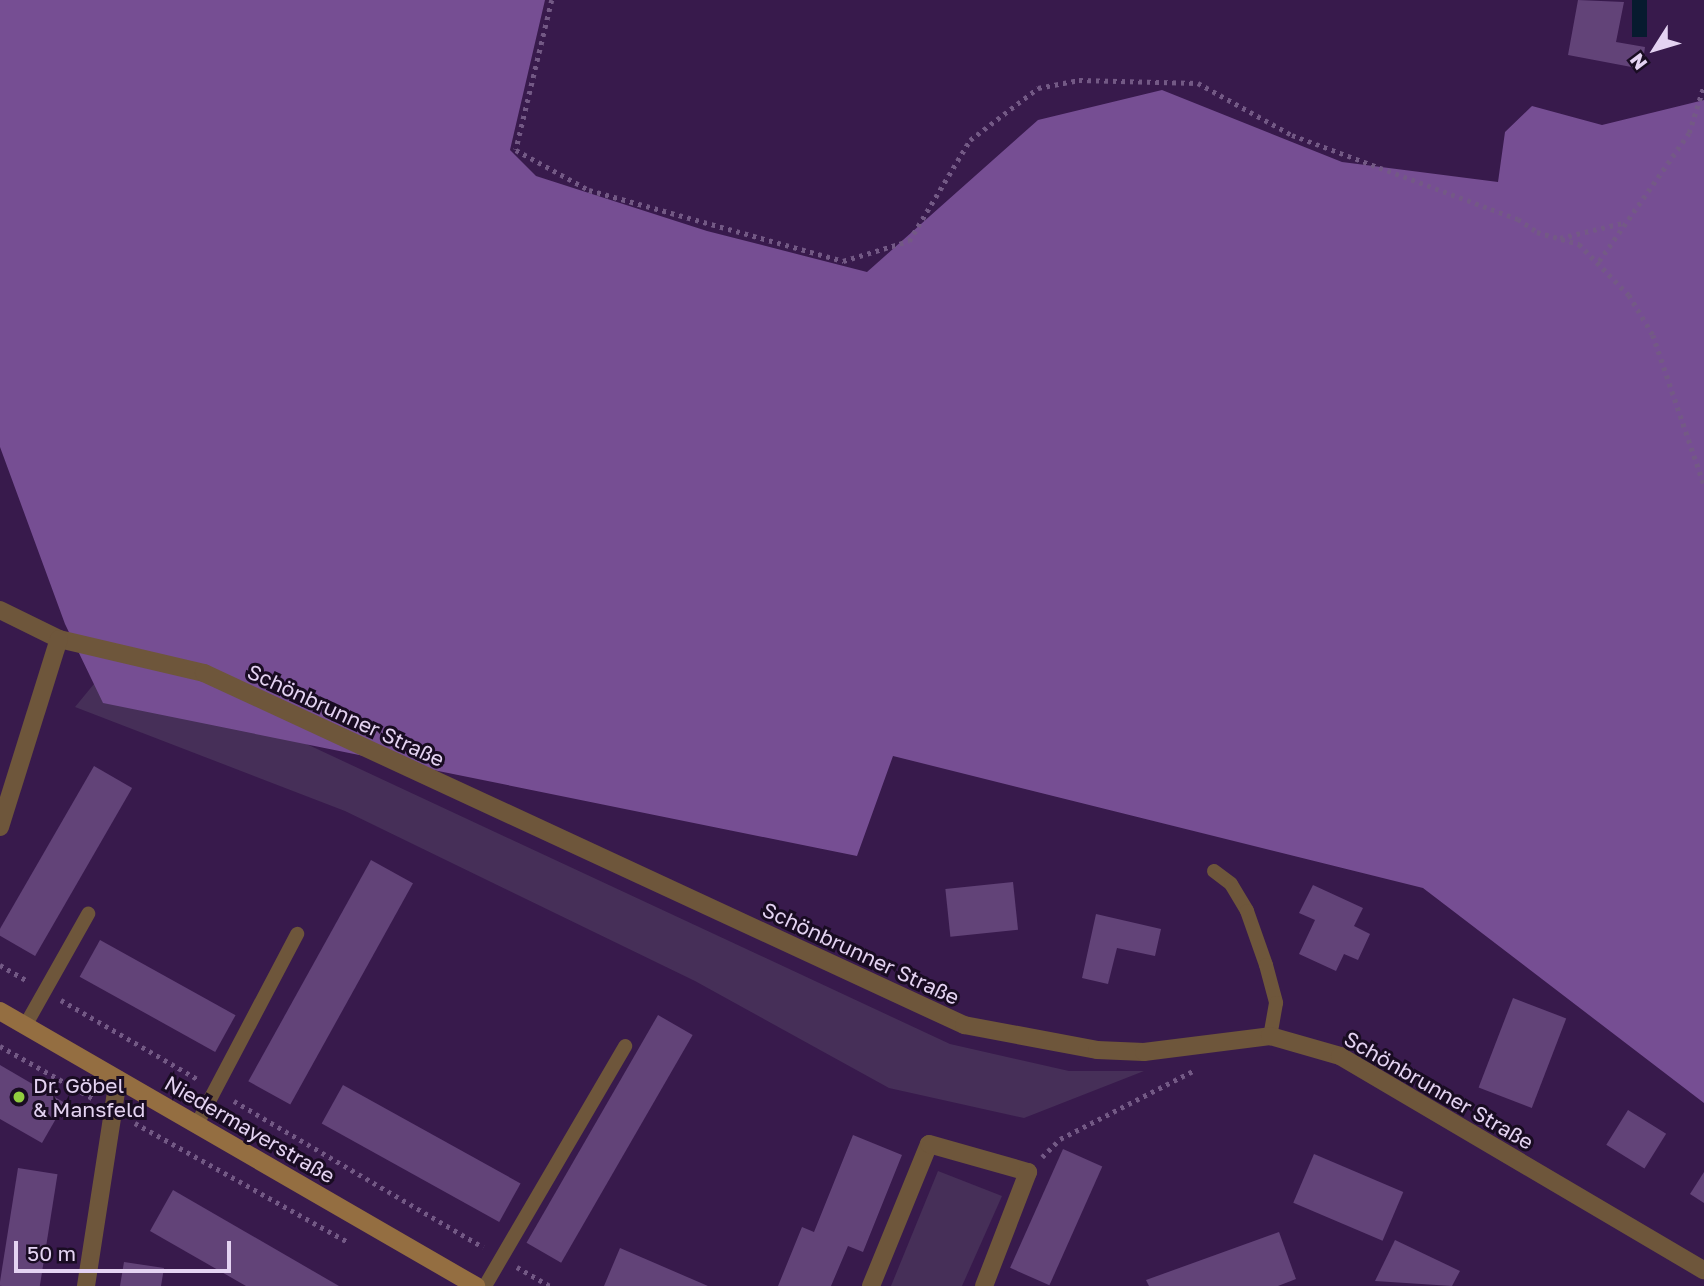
<!DOCTYPE html>
<meta charset="utf-8">
<style>
body{margin:0}
#map{position:relative;width:1704px;height:1286px;overflow:hidden;background:#381a4c;font-family:"Golos Text",sans-serif}
div>[style]{position:absolute}
[style*='--x']{left:calc(var(--x)*1px);top:calc(var(--y)*1px);width:calc(var(--w)*1px);rotate:calc(var(--a)*1deg)}
.green>*{inset:0;background:#462f58}
.forest>*{inset:0;background:#764e93}
.water>*{inset:0;background:#071b2f;transform-origin:0 0}
.building>*{inset:0;background:#624378;transform-origin:0 0}
.path>*{height:4.5px;margin-top:-2.25px;transform-origin:0;background:repeating-linear-gradient(90deg,#735985 0 3.5px,transparent 0 8.5px)}
.lane>*{height:14px;margin:-7px;padding:0 7px;transform-origin:7px;border-radius:7px;background:#6e563b}
.street>*{height:18px;margin:-9px;padding:0 9px;transform-origin:9px;border-radius:9px;background:#6e563b}
.secondary>*{height:18px;margin:-9px;padding:0 9px;transform-origin:9px;border-radius:9px;background:#946e41}
.dots>*{width:19px;height:19px;translate:-50% -50%;box-sizing:border-box;border:4px solid #190c22;border-radius:50%}
span{translate:-50% -50%;white-space:nowrap;text-align:center;line-height:1.15;-webkit-text-stroke:6px #190c22;paint-order:stroke}
.street-label{font-size:21px;color:#e4d3f2}
.poi-label{font-size:21px;color:#e4d3f2}
.left{translate:0 -50%;text-align:left}
.north{position:absolute;left:1620px;top:14px;width:70px;height:70px;-webkit-text-stroke:5px #190c22;paint-order:stroke;rotate:233deg;font-size:19px;font-weight:700;line-height:28px;text-align:center;color:#e4d3f2}
.north::after{content:'';display:block;margin:auto;width:24px;height:32px;background:#e4d3f2;clip-path:polygon(50% 0,100% 100%,50% 72%,0 100%)}
.scale{position:absolute;left:14px;top:1241px;width:217px;height:32px;box-sizing:border-box;border:4px solid #e4d3f2;border-top:0;padding-left:9px;font-size:21px;line-height:24px;white-space:nowrap;color:#e4d3f2;-webkit-text-stroke:5px #190c22;paint-order:stroke}
</style>
<div id="map">
<div class="green">
<div style="clip-path:polygon(103px 673px,197px 693px,950px 1044px,1069px 1071px,1144px 1071px,1024px 1118px,889px 1088px,695px 981px,345px 811px,75px 707px)"></div>
<div style="clip-path:polygon(938px 1171px,1002px 1196px,962px 1286px,891px 1286px)"></div>
</div>
<div class="forest">
<div style="clip-path:polygon(0 0,545px 0,510px 150px,536px 176px,707px 231px,867px 272px,1038px 120px,1162px 90px,1342px 162px,1498px 182px,1505px 132px,1532px 106px,1602px 125px,1704px 100px,1704px 1103px,1423px 888px,893px 756px,857px 856px,103px 703px,65px 624px,0 447px)"></div>
</div>
<div class="water">
<div style="left:1632px;top:0;width:15px;height:37px"></div>
</div>
<div class="building">
<div style="clip-path:polygon(1578px 0,1624px 2px,1616px 42px,1645px 47px,1642px 69px,1568px 55px)"></div>
<div style="left:94px;top:766px;width:44px;height:194px;rotate:30deg"></div>
<div style="left:371px;top:860px;width:48px;height:253px;rotate:29deg"></div>
<div style="left:1013px;top:882px;width:48px;height:68px;rotate:84deg"></div>
<div style="clip-path:polygon(1313px 885px,1363px 908px,1354px 926px,1370px 934px,1358px 960px,1344px 954px,1336px 971px,1299px 954px,1315px 920px,1299px 913px)"></div>
<div style="clip-path:polygon(1096px 914px,1161px 929px,1155px 956px,1117px 948px,1108px 984px,1082px 978px)"></div>
<div style="left:100px;top:940px;width:155px;height:42px;rotate:29deg"></div>
<div style="left:1513px;top:998px;width:57px;height:96px;rotate:21deg"></div>
<div style="left:658px;top:1015px;width:40px;height:263px;rotate:30deg"></div>
<div style="clip-path:polygon(0 1065px,65px 1103px,42px 1143px,0 1119px)"></div>
<div style="left:343px;top:1085px;width:203px;height:44px;rotate:29deg"></div>
<div style="left:1628px;top:1110px;width:45px;height:41px;rotate:32deg"></div>
<div style="clip-path:polygon(853px 1135px,902px 1155px,863px 1252px,848px 1246px,831px 1286px,778px 1286px,802px 1227px,814px 1232px)"></div>
<div style="left:1063px;top:1149px;width:43px;height:130px;rotate:24deg"></div>
<div style="left:1314px;top:1154px;width:97px;height:53px;rotate:23deg"></div>
<div style="left:18px;top:1168px;width:40px;height:119px;rotate:9deg"></div>
<div style="clip-path:polygon(1704px 1172px,1704px 1203px,1690px 1194px)"></div>
<div style="clip-path:polygon(173px 1190px,339px 1286px,246px 1286px,150px 1231px)"></div>
<div style="clip-path:polygon(1279px 1232px,1296px 1279px,1278px 1286px,1149px 1286px,1146px 1280px)"></div>
<div style="clip-path:polygon(1395px 1240px,1460px 1271px,1452px 1286px,1375px 1281px)"></div>
<div style="clip-path:polygon(620px 1248px,708px 1286px,604px 1286px)"></div>
<div style="clip-path:polygon(124px 1262px,164px 1268px,161px 1286px,120px 1286px)"></div>
</div>
<div class="path">
<div style="--x:552;--y:0;--w:154;--a:103.5"></div>
<div style="--x:516;--y:150;--w:83;--a:28.7"></div>
<div style="--x:589;--y:190;--w:264;--a:15.6"></div>
<div style="--x:843;--y:261;--w:69;--a:-16.9"></div>
<div style="--x:909;--y:241;--w:118;--a:-58.9"></div>
<div style="--x:970;--y:140;--w:86;--a:-37.4"></div>
<div style="--x:1038;--y:88;--w:42;--a:-11"></div>
<div style="--x:1079;--y:80;--w:119;--a:1.4"></div>
<div style="--x:1198;--y:83;--w:107;--a:29"></div>
<div style="--x:1292;--y:135;--w:241;--a:20.4"></div>
<div style="--x:1518;--y:219;--w:23;--a:34"></div>
<div style="--x:1537;--y:232;--w:44;--a:15.9"></div>
<div style="--x:1579;--y:244;--w:71;--a:45.6"></div>
<div style="--x:1629;--y:295;--w:47;--a:59"></div>
<div style="--x:1653;--y:335;--w:158;--a:71.2"></div>
<div style="--x:1560;--y:238;--w:65;--a:-13.4"></div>
<div style="--x:1599;--y:261;--w:156;--a:-54.9"></div>
<div style="--x:1689;--y:133;--w:50;--a:-72.6"></div>
<div style="--x:0;--y:965;--w:30;--a:30"></div>
<div style="--x:61;--y:1000;--w:160;--a:30.1"></div>
<div style="--x:0;--y:1046;--w:108;--a:29.4"></div>
<div style="--x:234;--y:1101;--w:289;--a:30.4"></div>
<div style="--x:135;--y:1123;--w:246;--a:29.2"></div>
<div style="--x:1042;--y:1157;--w:25;--a:-45"></div>
<div style="--x:1060;--y:1139;--w:152;--a:-27.1"></div>
<div style="--x:517;--y:1267;--w:38;--a:30"></div>
</div>
<div class="lane">
<div style="--x:1214;--y:871;--w:21;--a:37"></div>
<div style="--x:1231;--y:884;--w:31;--a:59"></div>
<div style="--x:1247;--y:911;--w:57;--a:70.6"></div>
<div style="--x:1266;--y:965;--w:39;--a:75"></div>
<div style="--x:1276;--y:1003;--w:34;--a:100"></div>
<div style="--x:25;--y:1026;--w:129;--a:-60.6"></div>
<div style="--x:197;--y:1124;--w:215;--a:-62.2"></div>
<div style="--x:485;--y:1286;--w:278;--a:-59.7"></div>
</div>
<div class="street">
<div style="--x:0;--y:610;--w:66;--a:26.2"></div>
<div style="--x:59;--y:639;--w:149;--a:13.2"></div>
<div style="--x:204;--y:673;--w:838;--a:24.85"></div>
<div style="--x:964;--y:1025;--w:135;--a:10.6"></div>
<div style="--x:1097;--y:1050;--w:47;--a:2.4"></div>
<div style="--x:1144;--y:1052;--w:127;--a:-7.2"></div>
<div style="--x:1270;--y:1036;--w:73;--a:15.9"></div>
<div style="--x:1340;--y:1056;--w:422;--a:30.5"></div>
<div style="--x:0;--y:827;--w:197;--a:-72.6"></div>
<div style="--x:86;--y:1286;--w:209;--a:-81.2"></div>
<div style="--x:871;--y:1286;--w:153;--a:-67.8"></div>
<div style="--x:929;--y:1144;--w:103;--a:15.8"></div>
<div style="--x:1028;--y:1172;--w:122;--a:111.1"></div>
</div>
<div class="secondary">
<div style="--x:0;--y:1011;--w:550;--a:30.02"></div>
</div>
<div class="dots">
<div style="left:19px;top:1097px;background:#91cd3f"></div>
</div>
<div class="street-label">
<span style="left:346px;top:715px;rotate:25deg">Schönbrunner Straße</span>
<span style="left:861px;top:953px;rotate:25deg">Schönbrunner Straße</span>
<span style="left:1439px;top:1090px;rotate:30deg">Schönbrunner Straße</span>
<span style="left:250px;top:1129px;rotate:30deg">Niedermayerstraße</span>
</div>
<div class="poi-label">
<span class="left" style="left:33px;top:1097px">Dr. Göbel<br>&amp; Mansfeld</span>
</div>
<div class="north">N</div>
<div class="scale">50 m</div>
</div>
